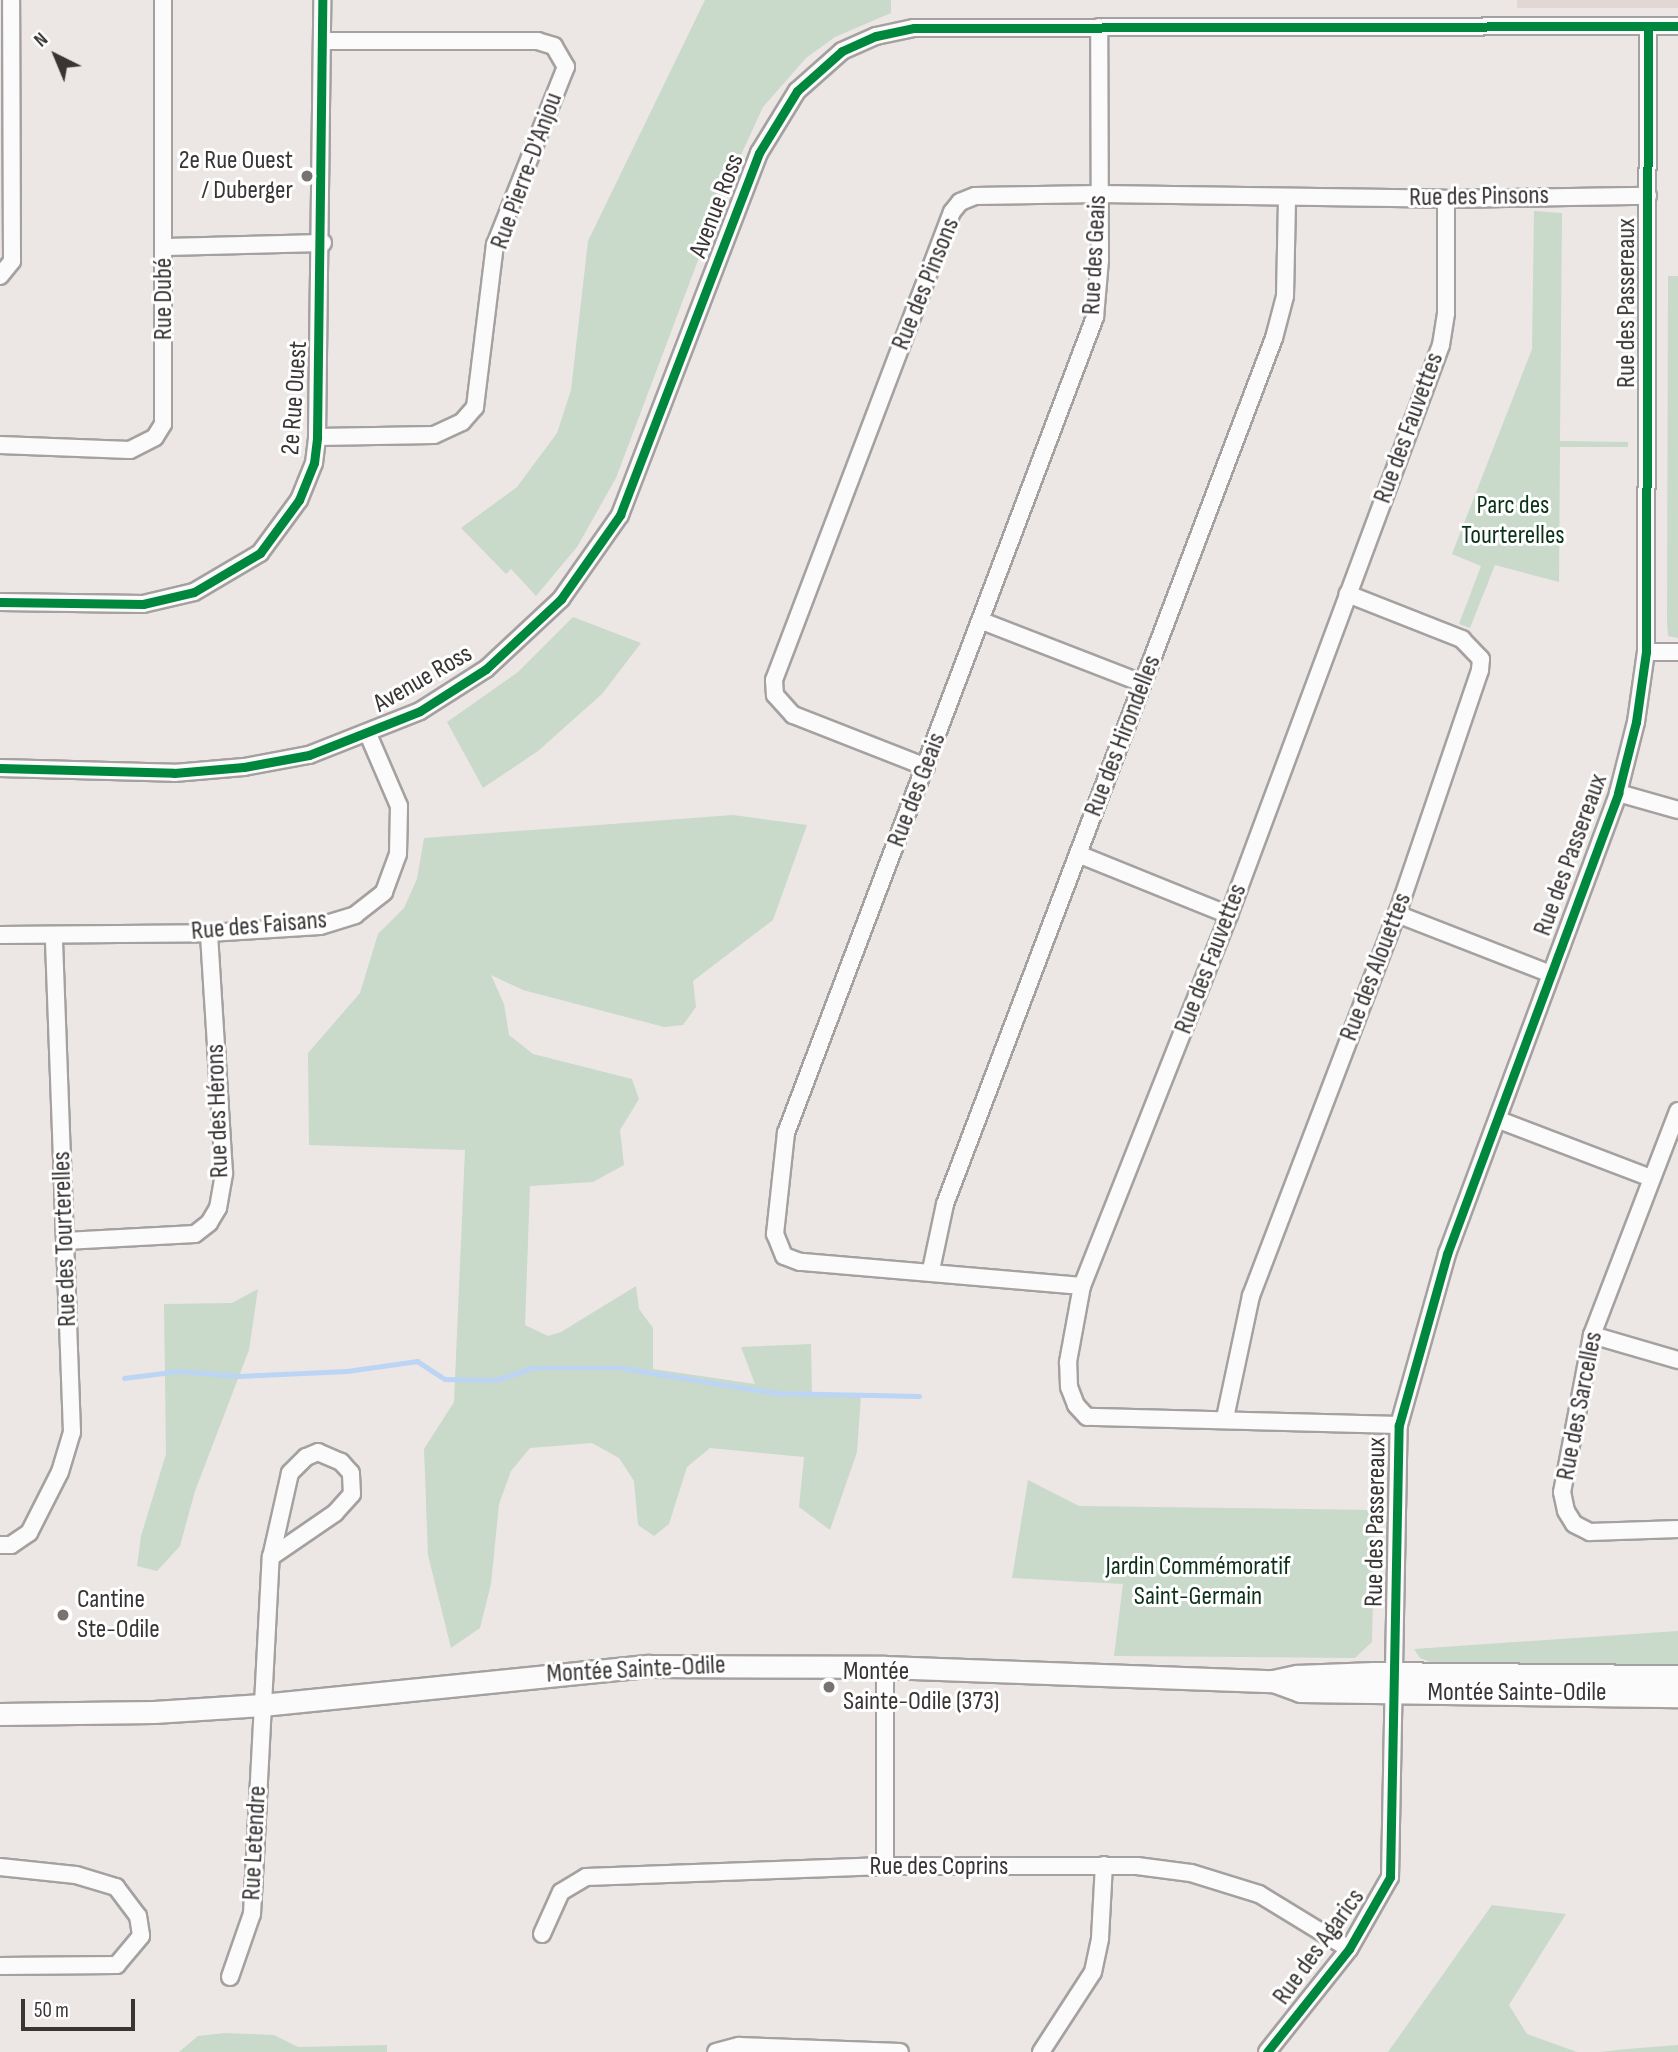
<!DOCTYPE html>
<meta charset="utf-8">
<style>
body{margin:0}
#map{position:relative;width:1678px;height:2052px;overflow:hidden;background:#ece7e5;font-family:"Sofia Sans Condensed",sans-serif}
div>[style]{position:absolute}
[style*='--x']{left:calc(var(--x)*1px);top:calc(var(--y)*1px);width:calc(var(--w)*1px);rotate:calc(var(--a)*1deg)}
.built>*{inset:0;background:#e3d7d3;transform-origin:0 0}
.green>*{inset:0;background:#c9d9ca}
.stream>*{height:4.5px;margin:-2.25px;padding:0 2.25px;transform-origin:2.25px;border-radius:2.25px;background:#bcd5f4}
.roads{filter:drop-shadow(2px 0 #a5a1a0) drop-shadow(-2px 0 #a5a1a0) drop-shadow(0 2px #a5a1a0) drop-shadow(0 -2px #a5a1a0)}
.street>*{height:16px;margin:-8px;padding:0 8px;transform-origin:8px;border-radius:8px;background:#fcfbfb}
.secondary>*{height:21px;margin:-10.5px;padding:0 10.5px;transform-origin:10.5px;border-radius:10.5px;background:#fcfbfb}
.cycleway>*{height:9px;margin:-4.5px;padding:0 4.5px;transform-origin:4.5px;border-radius:4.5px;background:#00873e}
.dots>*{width:19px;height:19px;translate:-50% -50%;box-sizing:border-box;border:4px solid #fff;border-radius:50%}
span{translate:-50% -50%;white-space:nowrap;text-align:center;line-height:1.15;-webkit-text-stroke:6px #fff;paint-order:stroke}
.poi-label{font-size:26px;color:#393534}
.right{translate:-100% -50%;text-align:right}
.left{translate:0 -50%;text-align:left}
.street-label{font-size:26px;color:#393534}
.park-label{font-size:26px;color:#0b3219}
.north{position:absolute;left:21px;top:21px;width:70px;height:70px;-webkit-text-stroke:5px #fff;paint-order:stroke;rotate:317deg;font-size:19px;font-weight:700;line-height:28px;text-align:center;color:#393534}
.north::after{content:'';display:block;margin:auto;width:24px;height:32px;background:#393534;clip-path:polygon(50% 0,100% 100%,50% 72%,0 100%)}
.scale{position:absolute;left:21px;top:1999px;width:114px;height:32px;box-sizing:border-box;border:4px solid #393534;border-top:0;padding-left:9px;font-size:21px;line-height:24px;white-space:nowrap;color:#393534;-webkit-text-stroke:5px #fff;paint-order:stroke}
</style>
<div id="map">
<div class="built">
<div style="left:1517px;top:0;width:161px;height:8px"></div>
</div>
<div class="green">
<div style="clip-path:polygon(705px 0,891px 0,891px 13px,835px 37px,806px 58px,763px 107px,723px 194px,616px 478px,577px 547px,536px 596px,511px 569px,506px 574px,461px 528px,517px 487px,557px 433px,571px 390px,588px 241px)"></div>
<div style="clip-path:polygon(1534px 211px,1562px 213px,1560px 441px,1628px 442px,1628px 447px,1560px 447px,1559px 582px,1495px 565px,1470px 628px,1459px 624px,1481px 566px,1452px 554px,1532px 349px)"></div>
<div style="clip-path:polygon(1668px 276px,1678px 276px,1678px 638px,1668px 636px,1667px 621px)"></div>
<div style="clip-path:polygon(573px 617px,641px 643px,602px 694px,538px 751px,483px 788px,447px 722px,518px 672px)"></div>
<div style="clip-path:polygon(733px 815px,807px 825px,773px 920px,693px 981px,696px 1007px,683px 1025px,664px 1027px,523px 990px,491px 975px,504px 1004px,509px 1035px,533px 1054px,632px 1079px,639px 1099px,620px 1130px,624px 1165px,593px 1182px,530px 1186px,525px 1325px,548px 1336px,561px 1332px,636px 1286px,639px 1309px,653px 1328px,653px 1369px,755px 1384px,741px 1347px,811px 1344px,812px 1393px,861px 1396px,857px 1452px,830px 1530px,799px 1507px,804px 1457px,710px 1448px,687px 1467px,669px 1524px,654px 1536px,638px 1525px,634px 1481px,619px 1458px,592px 1443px,530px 1448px,511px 1471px,499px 1504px,491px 1584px,480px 1628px,451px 1648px,428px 1555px,424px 1449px,454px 1402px,465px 1150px,309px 1145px,308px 1053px,360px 993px,378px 934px,404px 908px,417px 879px,424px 838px)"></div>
<div style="clip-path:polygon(258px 1289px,249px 1350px,195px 1491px,180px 1546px,157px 1571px,137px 1566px,141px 1536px,166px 1454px,164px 1304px,232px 1303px)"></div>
<div style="clip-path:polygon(1028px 1480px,1079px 1506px,1375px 1510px,1372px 1642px,1355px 1658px,1114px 1656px,1123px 1584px,1012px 1578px)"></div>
<div style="clip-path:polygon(1678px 1631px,1678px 1664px,1440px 1666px,1420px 1658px,1414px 1649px)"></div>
<div style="clip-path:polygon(1492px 1905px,1566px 1914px,1509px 2005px,1527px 2034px,1577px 2052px,1388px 2052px)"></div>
<div style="clip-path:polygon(225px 2033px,274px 2035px,298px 2047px,387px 2045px,387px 2052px,179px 2052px,198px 2036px)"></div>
<div style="clip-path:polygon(1678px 2045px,1678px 2052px,1599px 2052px,1627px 2049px)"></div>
</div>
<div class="stream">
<div style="--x:124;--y:1378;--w:55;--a:-7.3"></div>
<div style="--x:179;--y:1371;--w:60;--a:4.8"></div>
<div style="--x:239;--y:1376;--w:108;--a:-2.7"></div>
<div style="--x:347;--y:1371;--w:71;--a:-8.1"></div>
<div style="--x:417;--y:1361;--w:33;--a:33"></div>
<div style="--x:445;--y:1379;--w:52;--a:1.1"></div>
<div style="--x:497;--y:1380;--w:36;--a:-19"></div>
<div style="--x:531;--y:1368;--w:91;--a:0"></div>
<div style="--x:622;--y:1368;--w:157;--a:9.2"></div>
<div style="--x:777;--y:1393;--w:142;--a:1.2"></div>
</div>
<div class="roads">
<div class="street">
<div style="--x:165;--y:247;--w:158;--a:-1.5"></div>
<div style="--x:0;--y:276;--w:19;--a:-51"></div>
<div style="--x:12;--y:261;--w:261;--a:-90.2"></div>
<div style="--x:317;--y:437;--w:117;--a:-1"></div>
<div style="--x:434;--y:435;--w:31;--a:-25"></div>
<div style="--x:462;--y:422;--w:20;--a:-49"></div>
<div style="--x:475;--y:407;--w:163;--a:-83"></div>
<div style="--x:495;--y:245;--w:192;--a:-68.3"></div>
<div style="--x:566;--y:67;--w:24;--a:-120"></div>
<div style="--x:554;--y:46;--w:17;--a:-163"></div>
<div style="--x:538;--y:41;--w:216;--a:180"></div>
<div style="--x:0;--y:445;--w:130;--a:2.2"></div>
<div style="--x:130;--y:450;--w:28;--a:-27"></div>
<div style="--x:155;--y:437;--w:15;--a:-58"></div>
<div style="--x:163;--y:424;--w:424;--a:-90"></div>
<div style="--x:0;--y:602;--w:143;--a:0.8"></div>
<div style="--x:143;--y:604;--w:52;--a:-13.2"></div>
<div style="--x:194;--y:592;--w:77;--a:-30.6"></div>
<div style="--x:260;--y:553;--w:66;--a:-53.7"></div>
<div style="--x:299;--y:500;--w:40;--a:-68"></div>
<div style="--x:314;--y:463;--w:26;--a:-83"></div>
<div style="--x:317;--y:437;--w:437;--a:-89.3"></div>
<div style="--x:982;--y:621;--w:172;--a:21.2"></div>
<div style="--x:1646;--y:652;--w:32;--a:0"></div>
<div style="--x:926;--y:767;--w:143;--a:-158.6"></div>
<div style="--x:793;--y:715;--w:27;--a:-132"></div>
<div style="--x:775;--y:695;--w:15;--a:-94"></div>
<div style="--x:774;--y:680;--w:501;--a:-69.18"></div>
<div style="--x:952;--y:212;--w:13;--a:-51"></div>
<div style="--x:960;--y:202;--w:16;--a:-22"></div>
<div style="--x:975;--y:196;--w:125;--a:-0.9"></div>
<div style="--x:1100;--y:194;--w:346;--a:0.8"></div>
<div style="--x:1446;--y:199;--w:202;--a:-0.9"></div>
<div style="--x:0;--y:768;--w:174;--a:1.6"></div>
<div style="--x:174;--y:773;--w:70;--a:-4.9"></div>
<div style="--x:244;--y:767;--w:66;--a:-10.5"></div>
<div style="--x:309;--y:755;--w:119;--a:-21.6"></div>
<div style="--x:420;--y:711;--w:78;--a:-32.5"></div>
<div style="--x:486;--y:669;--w:103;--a:-43"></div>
<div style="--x:561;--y:599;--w:103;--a:-54.9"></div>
<div style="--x:620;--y:515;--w:388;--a:-69"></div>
<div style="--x:759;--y:153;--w:73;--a:-58.5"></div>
<div style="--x:797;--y:91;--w:60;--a:-41.6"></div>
<div style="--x:842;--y:51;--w:37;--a:-24"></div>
<div style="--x:876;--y:36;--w:39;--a:-12"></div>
<div style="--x:914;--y:28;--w:764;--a:-0.15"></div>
<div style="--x:1618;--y:793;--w:62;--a:15.8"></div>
<div style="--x:1078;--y:854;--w:163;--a:22"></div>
<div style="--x:1397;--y:914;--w:165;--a:21.3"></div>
<div style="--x:0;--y:935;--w:209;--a:-0.5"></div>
<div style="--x:209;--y:933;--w:111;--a:-3.6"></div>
<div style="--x:320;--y:926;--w:37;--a:-17"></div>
<div style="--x:355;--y:915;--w:37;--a:-38"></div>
<div style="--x:384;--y:892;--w:40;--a:-69.8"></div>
<div style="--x:398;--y:854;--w:48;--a:-88.8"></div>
<div style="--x:399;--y:806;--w:78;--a:-113.3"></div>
<div style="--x:1678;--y:1111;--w:240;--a:111"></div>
<div style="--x:1592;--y:1335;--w:160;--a:100.8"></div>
<div style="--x:1562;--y:1492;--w:19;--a:78"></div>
<div style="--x:1566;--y:1511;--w:15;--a:58"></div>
<div style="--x:1574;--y:1524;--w:18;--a:27"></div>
<div style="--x:1590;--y:1532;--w:88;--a:-2"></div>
<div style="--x:1499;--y:1120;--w:163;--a:20.9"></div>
<div style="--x:65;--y:1241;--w:130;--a:-3.1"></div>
<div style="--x:195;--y:1234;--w:18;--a:-38"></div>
<div style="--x:209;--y:1223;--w:17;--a:-59"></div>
<div style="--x:218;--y:1208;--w:36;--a:-80"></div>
<div style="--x:224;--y:1173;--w:240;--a:-93.6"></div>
<div style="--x:931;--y:1270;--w:67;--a:-78"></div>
<div style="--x:945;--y:1204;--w:926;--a:-69.2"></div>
<div style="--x:1274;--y:338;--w:43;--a:-75.3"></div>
<div style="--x:1285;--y:296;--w:99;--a:-88.8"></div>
<div style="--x:1082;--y:1286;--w:283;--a:-175.1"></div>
<div style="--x:800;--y:1262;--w:17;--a:-159"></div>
<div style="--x:784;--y:1256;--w:24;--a:-112"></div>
<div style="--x:775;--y:1234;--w:102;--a:-83.8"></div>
<div style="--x:786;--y:1133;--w:873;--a:-69.26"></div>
<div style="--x:1095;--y:317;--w:57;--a:-85"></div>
<div style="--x:1100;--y:260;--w:233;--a:-90.2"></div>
<div style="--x:1592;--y:1335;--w:90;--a:16.2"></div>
<div style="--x:1225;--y:1418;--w:125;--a:-78"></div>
<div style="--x:1251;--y:1296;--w:409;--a:-69.1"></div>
<div style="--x:1397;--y:914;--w:258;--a:-71.2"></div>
<div style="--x:1480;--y:670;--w:11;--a:-85"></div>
<div style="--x:1481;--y:659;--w:28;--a:-134"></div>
<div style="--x:1462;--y:639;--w:123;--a:-158.5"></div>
<div style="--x:1399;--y:1425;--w:312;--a:-178.5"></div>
<div style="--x:1087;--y:1417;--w:16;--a:-133"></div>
<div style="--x:1076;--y:1405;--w:19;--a:-111"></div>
<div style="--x:1069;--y:1387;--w:25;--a:-92"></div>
<div style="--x:1068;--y:1362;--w:77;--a:-79.6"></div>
<div style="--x:1082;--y:1286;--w:399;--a:-68.4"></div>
<div style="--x:1229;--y:915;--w:608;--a:-69.6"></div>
<div style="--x:1441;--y:345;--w:32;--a:-81"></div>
<div style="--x:1446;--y:313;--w:114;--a:-90"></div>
<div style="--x:0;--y:1545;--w:11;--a:0"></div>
<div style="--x:11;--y:1545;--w:22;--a:-34"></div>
<div style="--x:29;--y:1533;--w:68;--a:-63.1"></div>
<div style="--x:60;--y:1472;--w:42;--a:-73.3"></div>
<div style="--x:72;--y:1432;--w:496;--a:-92.1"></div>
<div style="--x:885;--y:1866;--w:199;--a:-90"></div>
<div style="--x:0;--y:1867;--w:76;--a:6"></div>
<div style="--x:76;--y:1875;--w:42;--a:16.7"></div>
<div style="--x:116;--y:1887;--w:36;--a:53"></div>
<div style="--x:138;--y:1916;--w:20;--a:81"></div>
<div style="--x:141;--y:1936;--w:38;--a:130"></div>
<div style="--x:117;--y:1965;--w:117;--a:179.5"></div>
<div style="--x:542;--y:1934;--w:46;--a:-65.7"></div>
<div style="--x:561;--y:1892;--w:29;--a:-31"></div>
<div style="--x:586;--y:1877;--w:299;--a:-2.1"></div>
<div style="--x:885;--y:1866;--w:252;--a:0"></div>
<div style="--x:1137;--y:1866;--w:54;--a:7.4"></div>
<div style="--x:1191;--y:1873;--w:71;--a:17.2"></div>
<div style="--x:1259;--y:1894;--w:105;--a:31.4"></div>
<div style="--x:230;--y:1977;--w:67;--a:-70.8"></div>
<div style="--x:252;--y:1914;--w:358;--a:-87"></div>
<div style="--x:271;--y:1557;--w:78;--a:-34.5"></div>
<div style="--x:335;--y:1513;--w:25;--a:-48"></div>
<div style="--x:352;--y:1494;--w:21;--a:-93"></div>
<div style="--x:351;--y:1473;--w:15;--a:-132"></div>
<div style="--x:341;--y:1462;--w:25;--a:-157"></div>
<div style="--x:318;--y:1452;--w:13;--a:157"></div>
<div style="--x:306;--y:1457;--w:23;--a:135"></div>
<div style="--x:290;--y:1473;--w:86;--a:102.7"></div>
<div style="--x:716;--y:2052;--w:24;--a:-15"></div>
<div style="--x:739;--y:2046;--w:161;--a:2.1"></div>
<div style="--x:1041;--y:2052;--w:95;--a:-57"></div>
<div style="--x:1093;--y:1972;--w:35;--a:-78"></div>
<div style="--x:1100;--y:1938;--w:73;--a:-86.9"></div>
<div style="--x:1267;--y:2052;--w:132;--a:-51.5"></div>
<div style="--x:1349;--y:1949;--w:83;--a:-60.3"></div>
<div style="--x:1390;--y:1877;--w:452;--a:-88.9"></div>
<div style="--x:1399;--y:1425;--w:178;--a:-74.3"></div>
<div style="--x:1447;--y:1254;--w:492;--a:-69.6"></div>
<div style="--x:1618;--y:793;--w:73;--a:-75.8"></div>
<div style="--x:1636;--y:722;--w:71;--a:-81.9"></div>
<div style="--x:1646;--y:652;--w:626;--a:-89.82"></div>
</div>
<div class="secondary">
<div style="--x:1273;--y:1681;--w:29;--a:20"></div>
<div style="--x:1300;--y:1691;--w:378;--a:0.8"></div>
<div style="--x:0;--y:1714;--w:154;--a:-0.7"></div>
<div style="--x:154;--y:1712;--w:108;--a:-3.7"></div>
<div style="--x:262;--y:1705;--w:389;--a:-5.8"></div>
<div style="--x:649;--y:1666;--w:236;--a:0.2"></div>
<div style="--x:885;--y:1667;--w:388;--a:2.1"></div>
<div style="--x:1273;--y:1681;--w:25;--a:-12"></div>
<div style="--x:1297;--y:1676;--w:77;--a:-2.2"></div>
<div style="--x:1374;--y:1673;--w:304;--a:0.6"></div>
</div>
</div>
<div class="cycleway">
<div style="--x:0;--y:602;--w:143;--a:0.8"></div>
<div style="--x:143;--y:604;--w:52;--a:-13.2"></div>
<div style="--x:194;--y:592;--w:77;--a:-30.6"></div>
<div style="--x:260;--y:553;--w:66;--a:-53.7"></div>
<div style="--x:299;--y:500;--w:40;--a:-68"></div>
<div style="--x:314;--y:463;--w:26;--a:-83"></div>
<div style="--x:317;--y:437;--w:437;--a:-89.3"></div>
<div style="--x:0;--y:768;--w:174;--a:1.6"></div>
<div style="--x:174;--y:773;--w:70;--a:-4.9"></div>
<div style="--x:244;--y:767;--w:66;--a:-10.5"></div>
<div style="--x:309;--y:755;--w:119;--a:-21.6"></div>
<div style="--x:420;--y:711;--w:78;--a:-32.5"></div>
<div style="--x:486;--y:669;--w:103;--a:-43"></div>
<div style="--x:561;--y:599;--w:103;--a:-54.9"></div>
<div style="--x:620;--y:515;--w:388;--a:-69"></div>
<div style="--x:759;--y:153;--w:73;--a:-58.5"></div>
<div style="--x:797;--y:91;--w:60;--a:-41.6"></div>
<div style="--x:842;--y:51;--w:37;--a:-24"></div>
<div style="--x:876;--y:36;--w:39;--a:-12"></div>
<div style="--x:914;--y:28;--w:764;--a:-0.15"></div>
<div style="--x:1267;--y:2052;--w:132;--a:-51.5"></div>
<div style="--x:1349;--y:1949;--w:83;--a:-60.3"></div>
<div style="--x:1390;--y:1877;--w:452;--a:-88.9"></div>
<div style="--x:1399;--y:1425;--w:178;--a:-74.3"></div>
<div style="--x:1447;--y:1254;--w:492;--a:-69.6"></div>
<div style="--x:1618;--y:793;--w:73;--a:-75.8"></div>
<div style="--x:1636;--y:722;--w:71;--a:-81.9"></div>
<div style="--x:1646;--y:652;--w:626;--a:-89.82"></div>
</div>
<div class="dots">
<div style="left:307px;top:176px;background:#787372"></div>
<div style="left:63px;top:1615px;background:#787372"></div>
<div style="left:829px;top:1687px;background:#787372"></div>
</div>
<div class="poi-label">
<span class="right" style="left:293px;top:176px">2e Rue Ouest<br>/ Duberger</span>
<span class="left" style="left:77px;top:1615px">Cantine<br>Ste-Odile</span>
<span class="left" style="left:843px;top:1687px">Montée<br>Sainte-Odile (373)</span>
</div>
<div class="street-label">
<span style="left:527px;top:171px;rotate:-70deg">Rue Pierre-D'Anjou</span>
<span style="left:1479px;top:197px;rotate:-1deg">Rue des Pinsons</span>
<span style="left:717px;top:206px;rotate:-69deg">Avenue Ross</span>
<span style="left:1095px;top:255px;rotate:-87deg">Rue des Geais</span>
<span style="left:926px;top:284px;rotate:-68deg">Rue des Pinsons</span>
<span style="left:164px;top:299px;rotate:-90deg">Rue Dubé</span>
<span style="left:1627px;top:303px;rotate:-90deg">Rue des Passereaux</span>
<span style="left:295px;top:398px;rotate:-86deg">2e Rue Ouest</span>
<span style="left:1409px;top:428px;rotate:-70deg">Rue des Fauvettes</span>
<span style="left:423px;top:679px;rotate:-30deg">Avenue Ross</span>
<span style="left:1123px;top:736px;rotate:-69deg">Rue des Hirondelles</span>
<span style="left:917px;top:790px;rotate:-69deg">Rue des Geais</span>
<span style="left:1571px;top:855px;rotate:-70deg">Rue des Passereaux</span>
<span style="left:259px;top:926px;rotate:-5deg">Rue des Faisans</span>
<span style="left:1211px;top:959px;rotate:-69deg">Rue des Fauvettes</span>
<span style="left:1376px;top:967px;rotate:-69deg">Rue des Alouettes</span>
<span style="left:218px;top:1111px;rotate:-92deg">Rue des Hérons</span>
<span style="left:65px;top:1239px;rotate:-92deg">Rue des Tourterelles</span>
<span style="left:1580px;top:1406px;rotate:-79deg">Rue des Sarcelles</span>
<span style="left:1376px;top:1522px;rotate:-89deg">Rue des Passereaux</span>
<span style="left:636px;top:1670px;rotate:-3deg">Montée Sainte-Odile</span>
<span style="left:1517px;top:1693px">Montée Sainte-Odile</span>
<span style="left:255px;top:1843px;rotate:-87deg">Rue Letendre</span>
<span style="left:939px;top:1867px">Rue des Coprins</span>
<span style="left:1319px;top:1947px;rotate:-54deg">Rue des Agarics</span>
</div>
<div class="park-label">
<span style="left:1513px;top:521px">Parc des<br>Tourterelles</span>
<span style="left:1198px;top:1582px">Jardin Commémoratif<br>Saint-Germain</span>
</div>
<div class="north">N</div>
<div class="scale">50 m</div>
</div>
